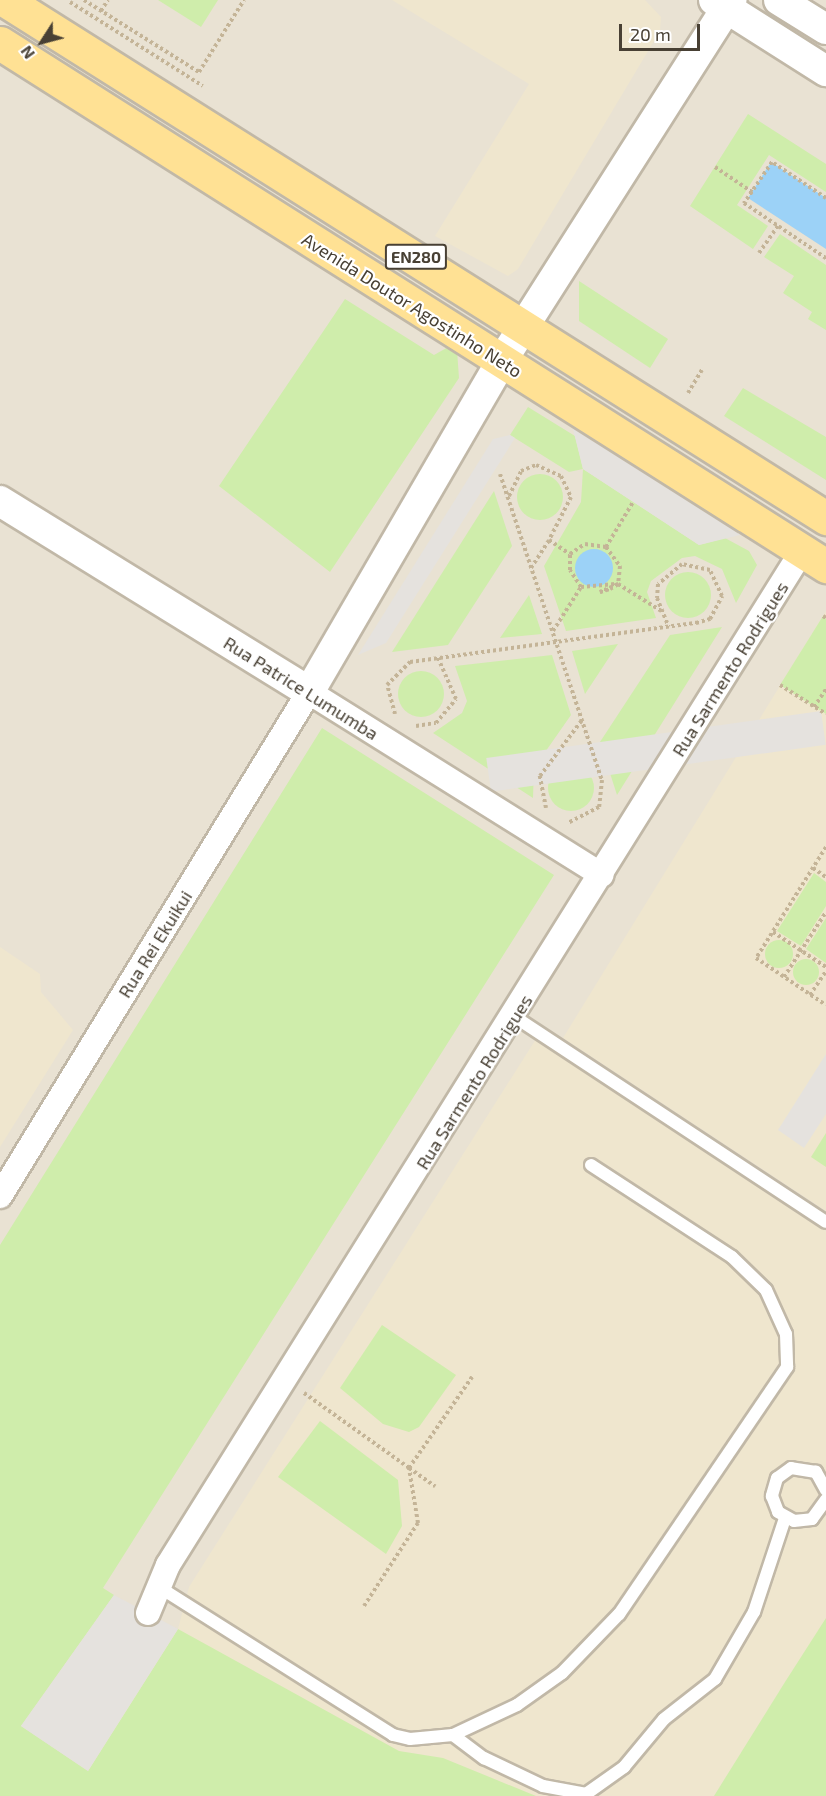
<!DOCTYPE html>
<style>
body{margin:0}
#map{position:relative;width:826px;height:1796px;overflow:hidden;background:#f5f0e6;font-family:"Exo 2",sans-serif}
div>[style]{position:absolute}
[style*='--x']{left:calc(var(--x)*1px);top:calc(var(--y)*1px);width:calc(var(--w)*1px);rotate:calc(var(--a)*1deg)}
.residential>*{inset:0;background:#e9e2d3;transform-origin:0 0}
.education>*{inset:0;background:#efe6ce}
.green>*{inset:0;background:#cfedab}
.round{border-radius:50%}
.parking>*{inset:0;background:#e5e2de;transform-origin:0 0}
.water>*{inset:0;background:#9cd2f7}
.path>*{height:4px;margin-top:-2px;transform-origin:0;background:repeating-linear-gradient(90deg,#c4b497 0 3px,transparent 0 6px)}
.roads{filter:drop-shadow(2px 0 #c1b8a7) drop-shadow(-2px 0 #c1b8a7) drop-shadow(0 2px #c1b8a7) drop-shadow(0 -2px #c1b8a7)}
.service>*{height:12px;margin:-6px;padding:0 6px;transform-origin:6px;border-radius:6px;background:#fff}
.minor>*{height:24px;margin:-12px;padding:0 12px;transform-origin:12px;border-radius:12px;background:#fff}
.tertiary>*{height:30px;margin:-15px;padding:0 15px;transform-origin:15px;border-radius:15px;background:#fff}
.primary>*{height:33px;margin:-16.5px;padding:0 16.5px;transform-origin:16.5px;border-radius:16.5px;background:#ffe194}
span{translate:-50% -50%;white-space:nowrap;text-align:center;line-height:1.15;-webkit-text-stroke:4.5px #fff;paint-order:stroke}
.shield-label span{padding:2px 4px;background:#fff;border:2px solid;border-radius:4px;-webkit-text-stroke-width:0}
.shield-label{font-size:16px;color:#484034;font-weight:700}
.street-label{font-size:18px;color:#484034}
.north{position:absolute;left:12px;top:12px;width:60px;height:60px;-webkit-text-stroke:4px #fff;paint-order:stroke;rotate:234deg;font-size:16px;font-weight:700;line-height:24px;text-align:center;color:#484034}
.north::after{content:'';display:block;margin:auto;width:21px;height:27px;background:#484034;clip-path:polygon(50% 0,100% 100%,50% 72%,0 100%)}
.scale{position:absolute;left:619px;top:24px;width:81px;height:27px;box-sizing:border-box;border:3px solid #484034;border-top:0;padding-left:8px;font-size:18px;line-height:21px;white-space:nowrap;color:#484034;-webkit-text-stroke:4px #fff;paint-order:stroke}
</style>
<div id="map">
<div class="residential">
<div style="left:0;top:0;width:826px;height:1796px"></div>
</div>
<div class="education">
<div style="clip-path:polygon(392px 0,645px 0,661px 17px,660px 31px,518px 269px,508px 276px,435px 236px,529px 84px)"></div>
<div style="clip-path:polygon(826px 611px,826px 1211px,563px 1038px)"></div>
<div style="clip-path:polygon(0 947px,40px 974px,41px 992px,73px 1030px,0 1147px)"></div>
<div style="clip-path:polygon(536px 1039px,826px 1231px,826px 1619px,714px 1796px,0 1796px,0 1789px,88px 1771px,178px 1629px,189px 1587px)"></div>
</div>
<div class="green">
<div style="clip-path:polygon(158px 0,218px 0,201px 27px)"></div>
<div style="clip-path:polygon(748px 114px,826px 164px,826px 192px,769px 155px,737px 205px,768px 226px,753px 249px,690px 206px)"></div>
<div style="clip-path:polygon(780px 234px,826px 265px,826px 330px,808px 319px,812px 312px,783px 293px,794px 276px,764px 257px)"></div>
<div style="clip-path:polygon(579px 281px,668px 339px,650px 368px,579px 321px)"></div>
<div style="clip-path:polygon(345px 299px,434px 355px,450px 346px,457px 350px,459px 378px,330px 572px,219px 486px)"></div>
<div style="clip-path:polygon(743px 388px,826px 437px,826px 480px,724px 416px)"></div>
<div style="clip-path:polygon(528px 407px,575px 436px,583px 469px,699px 545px,725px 538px,749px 551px,757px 565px,736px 603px,722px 569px,695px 556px,682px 558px,651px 581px,647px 592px,656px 618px,566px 631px,544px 566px,581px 502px,583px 469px,569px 472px,510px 435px)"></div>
<div class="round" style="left:517px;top:474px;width:46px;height:46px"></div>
<div style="clip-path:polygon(494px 491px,512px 546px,448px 645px,392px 652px)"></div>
<div class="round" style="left:665px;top:572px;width:46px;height:46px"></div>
<div style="clip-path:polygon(529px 595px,542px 634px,500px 638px)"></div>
<div style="clip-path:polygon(823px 616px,826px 618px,826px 714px,780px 685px)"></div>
<div style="clip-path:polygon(722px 627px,617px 795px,600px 742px,670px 635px)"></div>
<div style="clip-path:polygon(618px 644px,585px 694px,572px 651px)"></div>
<div style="clip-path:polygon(552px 655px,571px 715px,534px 768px,533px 798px,433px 733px,462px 713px,467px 701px,455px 666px)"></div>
<div class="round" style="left:398px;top:671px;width:46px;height:46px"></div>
<div style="clip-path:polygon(322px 728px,554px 875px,103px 1588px,114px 1595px,21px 1726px,88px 1771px,178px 1629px,399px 1751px,443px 1758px,536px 1796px,0 1796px,0 1245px)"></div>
<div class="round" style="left:548px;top:765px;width:46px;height:46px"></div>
<div style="clip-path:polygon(814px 873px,826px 882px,826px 906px,801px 946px,777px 931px)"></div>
<div style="clip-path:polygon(826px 918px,826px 963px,806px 949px)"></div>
<div class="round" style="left:765px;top:940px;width:28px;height:28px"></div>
<div class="round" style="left:793px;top:959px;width:26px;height:26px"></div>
<div style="clip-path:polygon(826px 1133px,826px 1167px,811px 1157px)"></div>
<div style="clip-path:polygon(382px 1325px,456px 1375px,419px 1427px,409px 1432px,383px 1424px,340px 1388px)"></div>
<div style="clip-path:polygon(320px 1421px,398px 1480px,402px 1526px,386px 1554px,278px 1477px)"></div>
<div style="clip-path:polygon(826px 1618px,826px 1796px,714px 1796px,785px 1682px)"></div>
</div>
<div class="parking">
<div style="clip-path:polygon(572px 425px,744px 534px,699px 545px,583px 469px)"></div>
<div style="clip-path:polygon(510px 435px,515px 438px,386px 643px,358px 655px,493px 439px)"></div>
<div style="left:821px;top:711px;width:34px;height:338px;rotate:82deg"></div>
<div style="clip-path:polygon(826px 1054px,826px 1114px,804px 1148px,778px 1130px)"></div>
<div style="clip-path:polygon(114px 1595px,178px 1629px,88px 1771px,21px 1726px)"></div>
</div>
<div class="water">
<div style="clip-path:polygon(771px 162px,826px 198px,826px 249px,748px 198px)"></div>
<div class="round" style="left:575px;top:549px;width:38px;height:38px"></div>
</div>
<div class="path">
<div style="--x:84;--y:0;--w:136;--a:32.1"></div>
<div style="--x:199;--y:72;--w:85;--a:-58"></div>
<div style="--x:70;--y:2;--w:157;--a:32.3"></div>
<div style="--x:101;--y:11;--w:13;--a:-58"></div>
<div style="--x:715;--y:167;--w:45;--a:34"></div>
<div style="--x:826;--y:198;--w:65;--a:-146.3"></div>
<div style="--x:772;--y:162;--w:50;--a:124.3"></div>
<div style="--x:744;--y:203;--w:99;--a:33.9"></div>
<div style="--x:759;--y:253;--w:33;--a:-55"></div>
<div style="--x:688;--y:393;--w:27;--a:-59"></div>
<div style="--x:500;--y:474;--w:323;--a:71.6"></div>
<div style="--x:602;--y:780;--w:27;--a:96"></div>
<div style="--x:599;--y:807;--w:34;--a:153"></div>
<div style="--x:509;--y:496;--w:28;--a:-64"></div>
<div style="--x:521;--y:471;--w:16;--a:-22"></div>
<div style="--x:536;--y:465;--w:27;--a:24"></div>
<div style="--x:561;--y:476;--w:23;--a:65"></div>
<div style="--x:571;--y:497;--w:48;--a:117.1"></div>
<div style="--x:606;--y:547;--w:24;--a:54"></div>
<div style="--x:620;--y:566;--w:18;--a:96"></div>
<div style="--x:531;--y:568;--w:33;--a:-57"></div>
<div style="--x:549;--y:540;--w:25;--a:34"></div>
<div style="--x:581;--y:587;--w:20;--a:-123"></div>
<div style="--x:570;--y:570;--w:16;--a:-90"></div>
<div style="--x:570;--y:554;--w:18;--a:-34"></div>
<div style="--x:585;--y:544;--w:21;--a:8"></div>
<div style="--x:606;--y:547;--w:52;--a:-59"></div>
<div style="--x:823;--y:616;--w:4;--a:34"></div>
<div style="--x:553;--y:631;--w:52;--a:-57.5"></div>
<div style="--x:581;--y:587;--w:37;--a:-5"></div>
<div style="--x:618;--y:584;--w:20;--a:156"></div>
<div style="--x:600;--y:592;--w:10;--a:-17"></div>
<div style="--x:610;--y:589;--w:9;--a:-32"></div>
<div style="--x:618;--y:584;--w:53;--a:31.9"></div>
<div style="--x:780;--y:685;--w:54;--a:32.2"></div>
<div style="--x:814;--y:707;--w:22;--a:-56"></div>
<div style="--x:395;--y:714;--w:30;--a:-105"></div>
<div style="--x:387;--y:685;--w:33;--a:-45"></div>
<div style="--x:410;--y:662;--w:289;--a:-7.8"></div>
<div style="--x:696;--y:623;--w:15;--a:-16"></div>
<div style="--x:710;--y:619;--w:26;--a:-62"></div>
<div style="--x:722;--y:596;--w:29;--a:-115"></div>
<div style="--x:710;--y:570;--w:29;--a:-168"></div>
<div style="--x:682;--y:564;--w:31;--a:140"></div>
<div style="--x:658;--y:584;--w:14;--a:94"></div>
<div style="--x:657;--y:598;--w:31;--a:68"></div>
<div style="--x:416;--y:726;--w:20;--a:-9"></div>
<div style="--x:436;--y:723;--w:31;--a:-50"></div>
<div style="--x:456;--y:699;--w:45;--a:-113.7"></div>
<div style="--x:546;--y:808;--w:33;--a:-101"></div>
<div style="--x:540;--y:776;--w:70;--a:-53.1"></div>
<div style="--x:826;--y:847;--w:131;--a:122.2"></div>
<div style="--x:756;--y:958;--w:84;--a:33.9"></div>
<div style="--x:813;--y:868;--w:16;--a:35"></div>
<div style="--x:773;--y:932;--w:64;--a:33.4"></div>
<div style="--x:784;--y:977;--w:77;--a:-57.1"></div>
<div style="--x:810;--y:995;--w:29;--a:-56"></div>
<div style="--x:304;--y:1393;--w:129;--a:35.5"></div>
<div style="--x:409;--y:1468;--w:111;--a:-55.3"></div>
<div style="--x:364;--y:1606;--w:99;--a:-57"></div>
<div style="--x:418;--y:1523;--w:56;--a:-99.3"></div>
<div style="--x:409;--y:1468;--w:32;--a:35"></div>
</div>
<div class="roads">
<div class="service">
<div style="--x:515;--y:1017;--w:372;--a:33.4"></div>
<div style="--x:591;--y:1165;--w:168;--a:33.1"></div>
<div style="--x:732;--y:1257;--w:47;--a:44.1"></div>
<div style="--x:766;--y:1290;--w:48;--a:65.6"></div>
<div style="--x:786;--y:1334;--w:33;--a:88"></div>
<div style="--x:787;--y:1367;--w:299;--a:124.2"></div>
<div style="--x:619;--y:1614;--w:82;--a:134"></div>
<div style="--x:562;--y:1673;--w:55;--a:144.6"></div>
<div style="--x:517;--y:1705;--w:71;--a:154.9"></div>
<div style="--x:453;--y:1735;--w:39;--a:37"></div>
<div style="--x:484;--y:1758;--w:65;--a:25.4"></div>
<div style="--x:543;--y:1786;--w:44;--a:10.5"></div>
<div style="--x:586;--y:1794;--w:47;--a:-35.4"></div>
<div style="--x:624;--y:1767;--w:62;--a:-50.2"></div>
<div style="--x:664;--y:1719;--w:65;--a:-38.1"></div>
<div style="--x:715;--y:1679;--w:78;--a:-59.8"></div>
<div style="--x:754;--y:1612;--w:99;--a:-71.7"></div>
<div style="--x:826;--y:1490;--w:21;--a:-119"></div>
<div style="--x:816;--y:1472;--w:25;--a:-171"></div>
<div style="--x:791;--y:1468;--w:17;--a:144"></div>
<div style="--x:777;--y:1478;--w:19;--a:106"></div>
<div style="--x:772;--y:1496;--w:17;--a:69"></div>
<div style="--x:778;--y:1512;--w:18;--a:29"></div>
<div style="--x:794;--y:1521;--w:18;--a:-6"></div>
<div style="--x:812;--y:1519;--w:24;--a:-54"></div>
<div style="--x:159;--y:1587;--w:277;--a:32.3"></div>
<div style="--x:393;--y:1735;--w:17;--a:13"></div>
<div style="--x:410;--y:1739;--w:43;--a:-5.3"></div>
</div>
<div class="minor">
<div style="--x:0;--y:1196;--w:591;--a:-58.49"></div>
<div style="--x:309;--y:692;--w:345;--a:32"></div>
<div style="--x:148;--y:1613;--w:52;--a:-67.4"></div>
<div style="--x:168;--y:1565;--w:1196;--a:-57.98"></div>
</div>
<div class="tertiary">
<div style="--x:714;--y:0;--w:133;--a:32.4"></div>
<div style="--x:779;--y:0;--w:55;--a:31.7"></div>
<div style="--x:0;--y:501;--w:363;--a:31.7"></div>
<div style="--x:309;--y:692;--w:382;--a:-59.8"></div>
<div style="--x:501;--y:362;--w:429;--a:-57.5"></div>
</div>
<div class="primary">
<div style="--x:5;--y:0;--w:971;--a:32.25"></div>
<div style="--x:0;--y:43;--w:978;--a:32.34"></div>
</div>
</div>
<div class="shield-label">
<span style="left:416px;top:257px">EN280</span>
</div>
<div class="street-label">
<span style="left:412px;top:305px;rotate:32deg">Avenida Doutor Agostinho Neto</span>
<span style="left:730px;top:669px;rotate:-58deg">Rua Sarmento Rodrigues</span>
<span style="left:301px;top:688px;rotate:32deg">Rua Patrice Lumumba</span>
<span style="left:155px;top:944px;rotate:-58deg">Rua Rei Ekuikui</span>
<span style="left:474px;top:1082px;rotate:-58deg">Rua Sarmento Rodrigues</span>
</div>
<div class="north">N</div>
<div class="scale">20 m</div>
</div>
